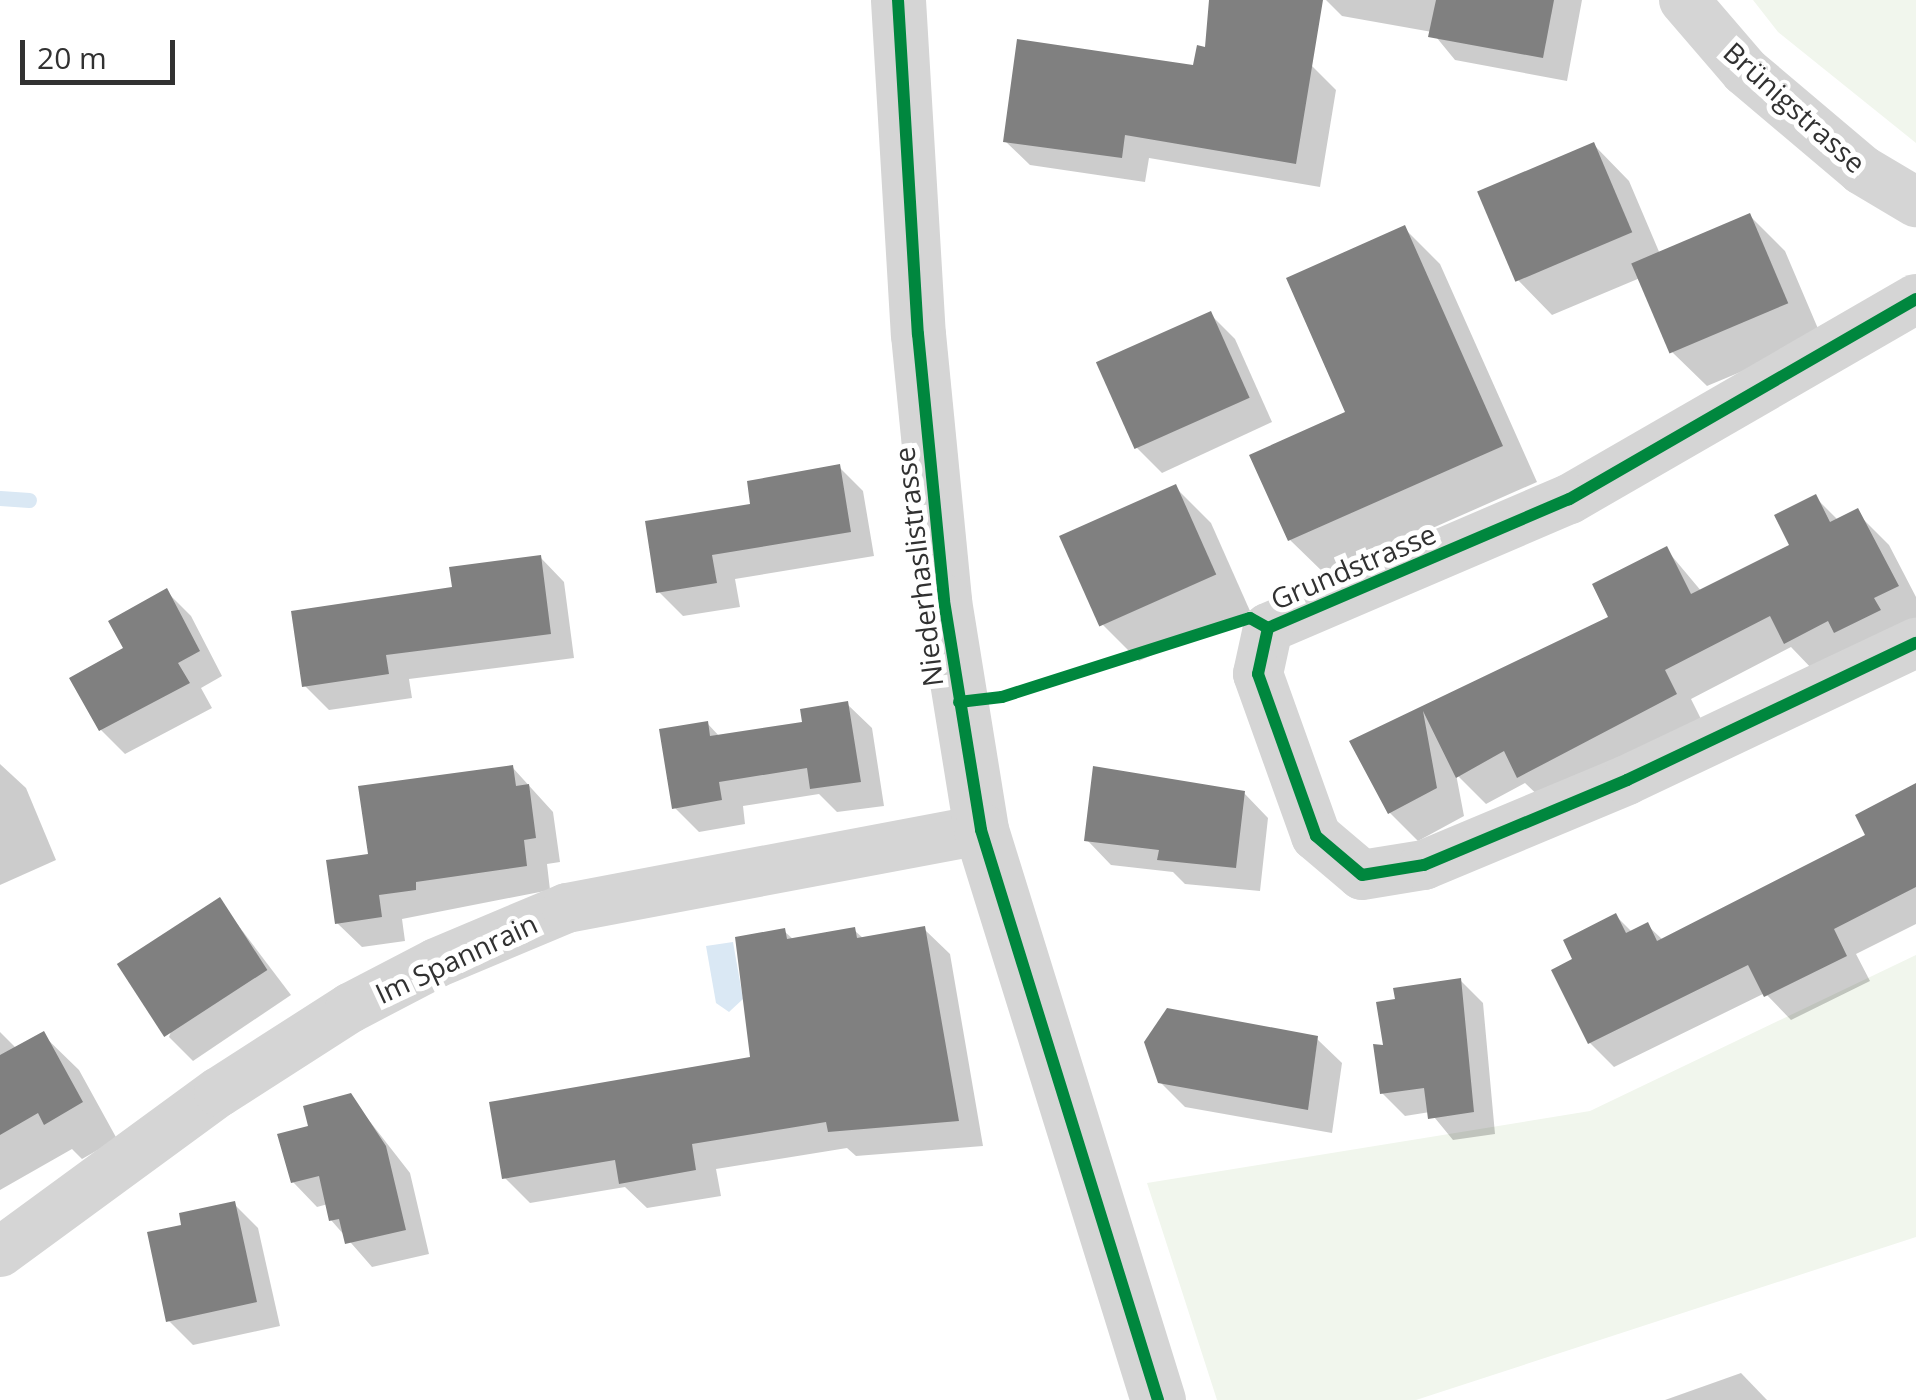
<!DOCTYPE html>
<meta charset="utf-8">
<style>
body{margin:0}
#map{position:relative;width:1916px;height:1400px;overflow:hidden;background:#fff;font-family:"Open Sans",sans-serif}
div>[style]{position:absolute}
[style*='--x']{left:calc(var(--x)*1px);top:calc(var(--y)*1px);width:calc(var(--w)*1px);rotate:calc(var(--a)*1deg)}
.green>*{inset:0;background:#f1f6ed}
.water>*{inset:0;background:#dae8f4}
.shadow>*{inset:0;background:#0003}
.stream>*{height:15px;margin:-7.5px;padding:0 7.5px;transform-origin:7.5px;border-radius:7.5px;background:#dae8f4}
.building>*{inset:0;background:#808080;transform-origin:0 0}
.minor>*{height:50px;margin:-25px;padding:0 25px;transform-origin:25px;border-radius:25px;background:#d5d5d5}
.tertiary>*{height:55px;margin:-27.5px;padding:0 27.5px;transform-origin:27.5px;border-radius:27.5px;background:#d5d5d5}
.cycleway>*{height:12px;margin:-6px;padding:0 6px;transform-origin:6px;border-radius:6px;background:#00873e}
span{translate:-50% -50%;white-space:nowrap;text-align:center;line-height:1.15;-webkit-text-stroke:10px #fff;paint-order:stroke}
.street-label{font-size:28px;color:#313131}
.scale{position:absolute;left:20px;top:40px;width:155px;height:45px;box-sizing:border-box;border:5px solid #313131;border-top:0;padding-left:12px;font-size:30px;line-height:35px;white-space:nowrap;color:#313131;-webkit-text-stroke:8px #fff;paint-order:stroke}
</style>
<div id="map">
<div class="green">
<div style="clip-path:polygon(1753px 0,1916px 0,1916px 143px,1778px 32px)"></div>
<div style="clip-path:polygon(1916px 955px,1916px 1237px,1416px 1400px,1217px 1400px,1147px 1183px,1590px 1111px)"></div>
</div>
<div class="water">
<div style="clip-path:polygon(733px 942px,743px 999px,729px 1012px,716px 1003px,706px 946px)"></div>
</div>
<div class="shadow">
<div style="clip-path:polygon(1326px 0,1582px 0,1567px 81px,1455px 60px,1432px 32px,1342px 16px)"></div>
<div style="clip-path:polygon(1312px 66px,1336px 90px,1320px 187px,1149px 158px,1145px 182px,1030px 165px,1005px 141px,1195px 68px)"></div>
<div style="clip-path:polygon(1594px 145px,1629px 181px,1660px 254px,1750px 216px,1785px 251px,1822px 338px,1707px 386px,1671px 351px,1640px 278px,1552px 315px,1517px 279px)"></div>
<div style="clip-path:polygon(1404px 228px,1440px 264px,1537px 482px,1326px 575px,1290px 540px,1348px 414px)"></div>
<div style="clip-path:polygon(1210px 314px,1235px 339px,1272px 422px,1162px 473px,1137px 448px)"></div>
<div style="clip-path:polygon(839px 467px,863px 491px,874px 556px,735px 579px,740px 607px,683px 616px,659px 592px,753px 506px)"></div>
<div style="clip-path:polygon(1175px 487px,1211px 523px,1250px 611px,1139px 661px,1103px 625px)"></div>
<div style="clip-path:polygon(1815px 497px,1840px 522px,1861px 517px,1889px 545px,1916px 597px,1916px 619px,1814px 671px,1791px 647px,1691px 699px,1703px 723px,1547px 804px,1525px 783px,1486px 804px,1456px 774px,1464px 816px,1418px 841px,1390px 813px,1352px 742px,1612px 618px,1666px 549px,1702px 592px,1793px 546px)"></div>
<div style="clip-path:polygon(540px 557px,564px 582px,574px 658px,409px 679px,412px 698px,329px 710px,305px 686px,455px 589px)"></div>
<div style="clip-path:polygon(166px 591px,191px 616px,222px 676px,201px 688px,212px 708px,125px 754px,101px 730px,126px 649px)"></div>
<div style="clip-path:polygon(847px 704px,872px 728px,884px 806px,837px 812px,819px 794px,743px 806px,745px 824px,699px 832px,674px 807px,707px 723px,720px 737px,805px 724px)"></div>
<div style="clip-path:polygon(0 764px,26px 788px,56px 860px,0 885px)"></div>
<div style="clip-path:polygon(513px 768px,553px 812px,560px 862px,547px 864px,550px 890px,402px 919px,405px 941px,362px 947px,337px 923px,370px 856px)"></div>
<div style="clip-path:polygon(1916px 786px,1916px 924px,1856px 954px,1870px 981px,1791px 1020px,1765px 993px,1614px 1067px,1590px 1043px,1576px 960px,1616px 916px,1632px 932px,1647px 925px,1663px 940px,1868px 836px)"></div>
<div style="clip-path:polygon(1244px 793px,1268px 818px,1260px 891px,1185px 884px,1173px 872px,1111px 865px,1087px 840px)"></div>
<div style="clip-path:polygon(219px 900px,291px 995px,193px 1061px,169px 1037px)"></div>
<div style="clip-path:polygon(924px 929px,950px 954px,983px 1146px,856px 1156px,847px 1148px,716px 1169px,721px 1196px,647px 1208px,625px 1187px,530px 1203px,504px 1177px,753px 1059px,784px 931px,794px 940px,854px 930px,864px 939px)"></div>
<div style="clip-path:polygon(1460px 980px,1483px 1003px,1495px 1134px,1453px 1140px,1430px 1112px,1405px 1116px,1382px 1093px,1386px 1048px)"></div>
<div style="clip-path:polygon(0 1032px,17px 1049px,43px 1035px,79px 1070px,117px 1139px,82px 1159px,72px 1149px,0 1190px)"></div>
<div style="clip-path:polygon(1317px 1039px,1342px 1063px,1332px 1133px,1185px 1107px,1160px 1082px)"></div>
<div style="clip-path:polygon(350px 1096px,410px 1173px,429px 1254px,372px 1267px,331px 1220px,328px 1204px,317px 1207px,293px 1182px,311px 1128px)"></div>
<div style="clip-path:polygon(234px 1204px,258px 1228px,280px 1326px,193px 1345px,168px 1320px,184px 1227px)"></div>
<div style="clip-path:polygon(1741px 1373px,1767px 1400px,1665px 1400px)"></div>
</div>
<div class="stream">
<div style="--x:0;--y:498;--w:29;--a:4"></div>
</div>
<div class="building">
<div style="clip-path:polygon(1209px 0,1323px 0,1296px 164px,1125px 135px,1122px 158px,1003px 142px,1017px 39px,1193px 65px,1197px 45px,1205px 47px)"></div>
<div style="clip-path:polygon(1436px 0,1554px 0,1543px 58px,1428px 37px)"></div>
<div style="left:1594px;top:142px;width:98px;height:127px;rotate:67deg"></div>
<div style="left:1750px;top:213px;width:98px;height:129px;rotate:67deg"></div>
<div style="clip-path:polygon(1405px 225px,1503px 446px,1288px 541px,1249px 455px,1345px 412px,1286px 278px)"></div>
<div style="left:1211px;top:311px;width:95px;height:126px;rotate:66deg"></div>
<div style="clip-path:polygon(840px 464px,851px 532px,712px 555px,717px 583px,656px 593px,645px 521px,750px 504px,747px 481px)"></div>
<div style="left:1176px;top:484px;width:99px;height:128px;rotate:66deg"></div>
<div style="clip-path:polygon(1816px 494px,1830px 522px,1858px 508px,1899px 586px,1874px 598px,1881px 610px,1834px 633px,1828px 621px,1784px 644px,1770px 616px,1665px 670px,1677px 694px,1517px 778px,1504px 751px,1456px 778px,1423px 711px,1437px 788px,1388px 814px,1349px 741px,1608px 617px,1592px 584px,1667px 546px,1691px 594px,1789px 545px,1774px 515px)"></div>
<div style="clip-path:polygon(541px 555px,551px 634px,386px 655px,389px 674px,302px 687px,291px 611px,452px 587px,449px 567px)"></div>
<div style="clip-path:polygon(167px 588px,200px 651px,178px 663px,190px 683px,99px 731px,69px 678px,123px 648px,108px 621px)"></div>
<div style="clip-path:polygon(848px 701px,861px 782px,810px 789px,807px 768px,719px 782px,722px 800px,672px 809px,659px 729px,708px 721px,710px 736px,802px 722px,800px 709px)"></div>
<div style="clip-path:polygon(513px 765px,516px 786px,529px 784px,536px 838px,524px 840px,527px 866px,416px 882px,416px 890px,379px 895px,382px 917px,335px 924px,326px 860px,368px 854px,358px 786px)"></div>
<div style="clip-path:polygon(1093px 766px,1245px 791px,1236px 868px,1157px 860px,1159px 850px,1084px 841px)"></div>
<div style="clip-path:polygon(1916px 783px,1916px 887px,1834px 929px,1847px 956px,1764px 997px,1748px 965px,1588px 1044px,1551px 970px,1572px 959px,1563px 940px,1616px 913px,1626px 933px,1648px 922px,1657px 941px,1865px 835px,1855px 815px)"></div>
<div style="left:220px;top:897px;width:87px;height:123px;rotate:57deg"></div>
<div style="clip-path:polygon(925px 926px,959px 1121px,828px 1132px,826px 1122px,692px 1144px,696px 1170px,619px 1184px,615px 1160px,502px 1179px,489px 1102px,750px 1057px,735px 937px,785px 928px,787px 939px,855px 927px,857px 938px)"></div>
<div style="clip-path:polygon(1461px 978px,1474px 1112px,1428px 1119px,1424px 1088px,1380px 1094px,1373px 1044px,1383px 1045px,1376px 1002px,1395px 999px,1393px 988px)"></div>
<div style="clip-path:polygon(1167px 1008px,1318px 1036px,1308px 1110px,1158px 1083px,1144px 1042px)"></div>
<div style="clip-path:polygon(44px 1031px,83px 1102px,44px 1125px,38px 1113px,0 1135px,0 1055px)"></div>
<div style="clip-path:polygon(351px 1093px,386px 1146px,406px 1230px,345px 1244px,339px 1219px,329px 1221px,319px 1176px,291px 1183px,277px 1134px,308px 1126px,303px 1106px)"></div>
<div style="clip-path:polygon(235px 1201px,257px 1302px,166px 1322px,147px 1232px,181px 1225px,179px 1213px)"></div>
</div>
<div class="minor">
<div style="--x:1684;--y:0;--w:94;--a:49.3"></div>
<div style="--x:1745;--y:71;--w:153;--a:40.2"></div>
<div style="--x:1862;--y:170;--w:63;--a:30.7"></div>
<div style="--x:1916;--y:299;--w:401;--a:150"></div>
<div style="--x:1569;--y:499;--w:327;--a:156.8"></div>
<div style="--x:1268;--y:628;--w:47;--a:102.3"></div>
<div style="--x:1258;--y:674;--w:172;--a:70.3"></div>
<div style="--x:1316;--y:836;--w:60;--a:40.3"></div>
<div style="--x:1362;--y:875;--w:63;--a:-9.2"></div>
<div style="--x:1424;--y:865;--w:220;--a:-22.7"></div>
<div style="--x:1627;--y:780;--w:320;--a:-25.4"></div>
<div style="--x:0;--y:1252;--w:271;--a:-36.2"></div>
<div style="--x:219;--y:1092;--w:156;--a:-32.7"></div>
<div style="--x:350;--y:1008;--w:97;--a:-27.6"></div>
<div style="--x:436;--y:963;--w:142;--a:-22.8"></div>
<div style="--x:567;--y:908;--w:421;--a:-10.7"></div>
</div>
<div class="tertiary">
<div style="--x:898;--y:0;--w:335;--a:86.6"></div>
<div style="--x:918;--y:334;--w:268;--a:84.4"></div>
<div style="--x:944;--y:601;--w:232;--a:80.8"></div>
<div style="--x:981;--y:830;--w:597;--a:72.75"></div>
</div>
<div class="cycleway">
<div style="--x:898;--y:0;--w:335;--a:86.6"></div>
<div style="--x:918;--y:334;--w:268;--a:84.4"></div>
<div style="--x:944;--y:601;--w:232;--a:80.8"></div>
<div style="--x:981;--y:830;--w:597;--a:72.75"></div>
<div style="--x:1916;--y:299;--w:401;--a:150"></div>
<div style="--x:1569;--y:499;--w:327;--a:156.8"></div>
<div style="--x:1268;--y:628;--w:47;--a:102.3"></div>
<div style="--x:1258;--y:674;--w:172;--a:70.3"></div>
<div style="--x:1316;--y:836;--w:60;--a:40.3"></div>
<div style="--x:1362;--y:875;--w:63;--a:-9.2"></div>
<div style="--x:1424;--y:865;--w:220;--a:-22.7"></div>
<div style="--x:1627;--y:780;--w:320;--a:-25.4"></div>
<div style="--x:959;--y:702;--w:43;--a:-6.6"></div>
<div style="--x:1002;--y:697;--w:260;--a:-17.7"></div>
<div style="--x:1250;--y:618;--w:21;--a:29"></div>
</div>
<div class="street-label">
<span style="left:1795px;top:107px;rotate:42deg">Brünigstrasse</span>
<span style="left:1353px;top:566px;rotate:-23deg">Grundstrasse</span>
<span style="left:918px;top:567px;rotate:-97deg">Niederhaslistrasse</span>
<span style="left:456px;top:958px;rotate:-25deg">Im Spannrain</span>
</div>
<div class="scale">20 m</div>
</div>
